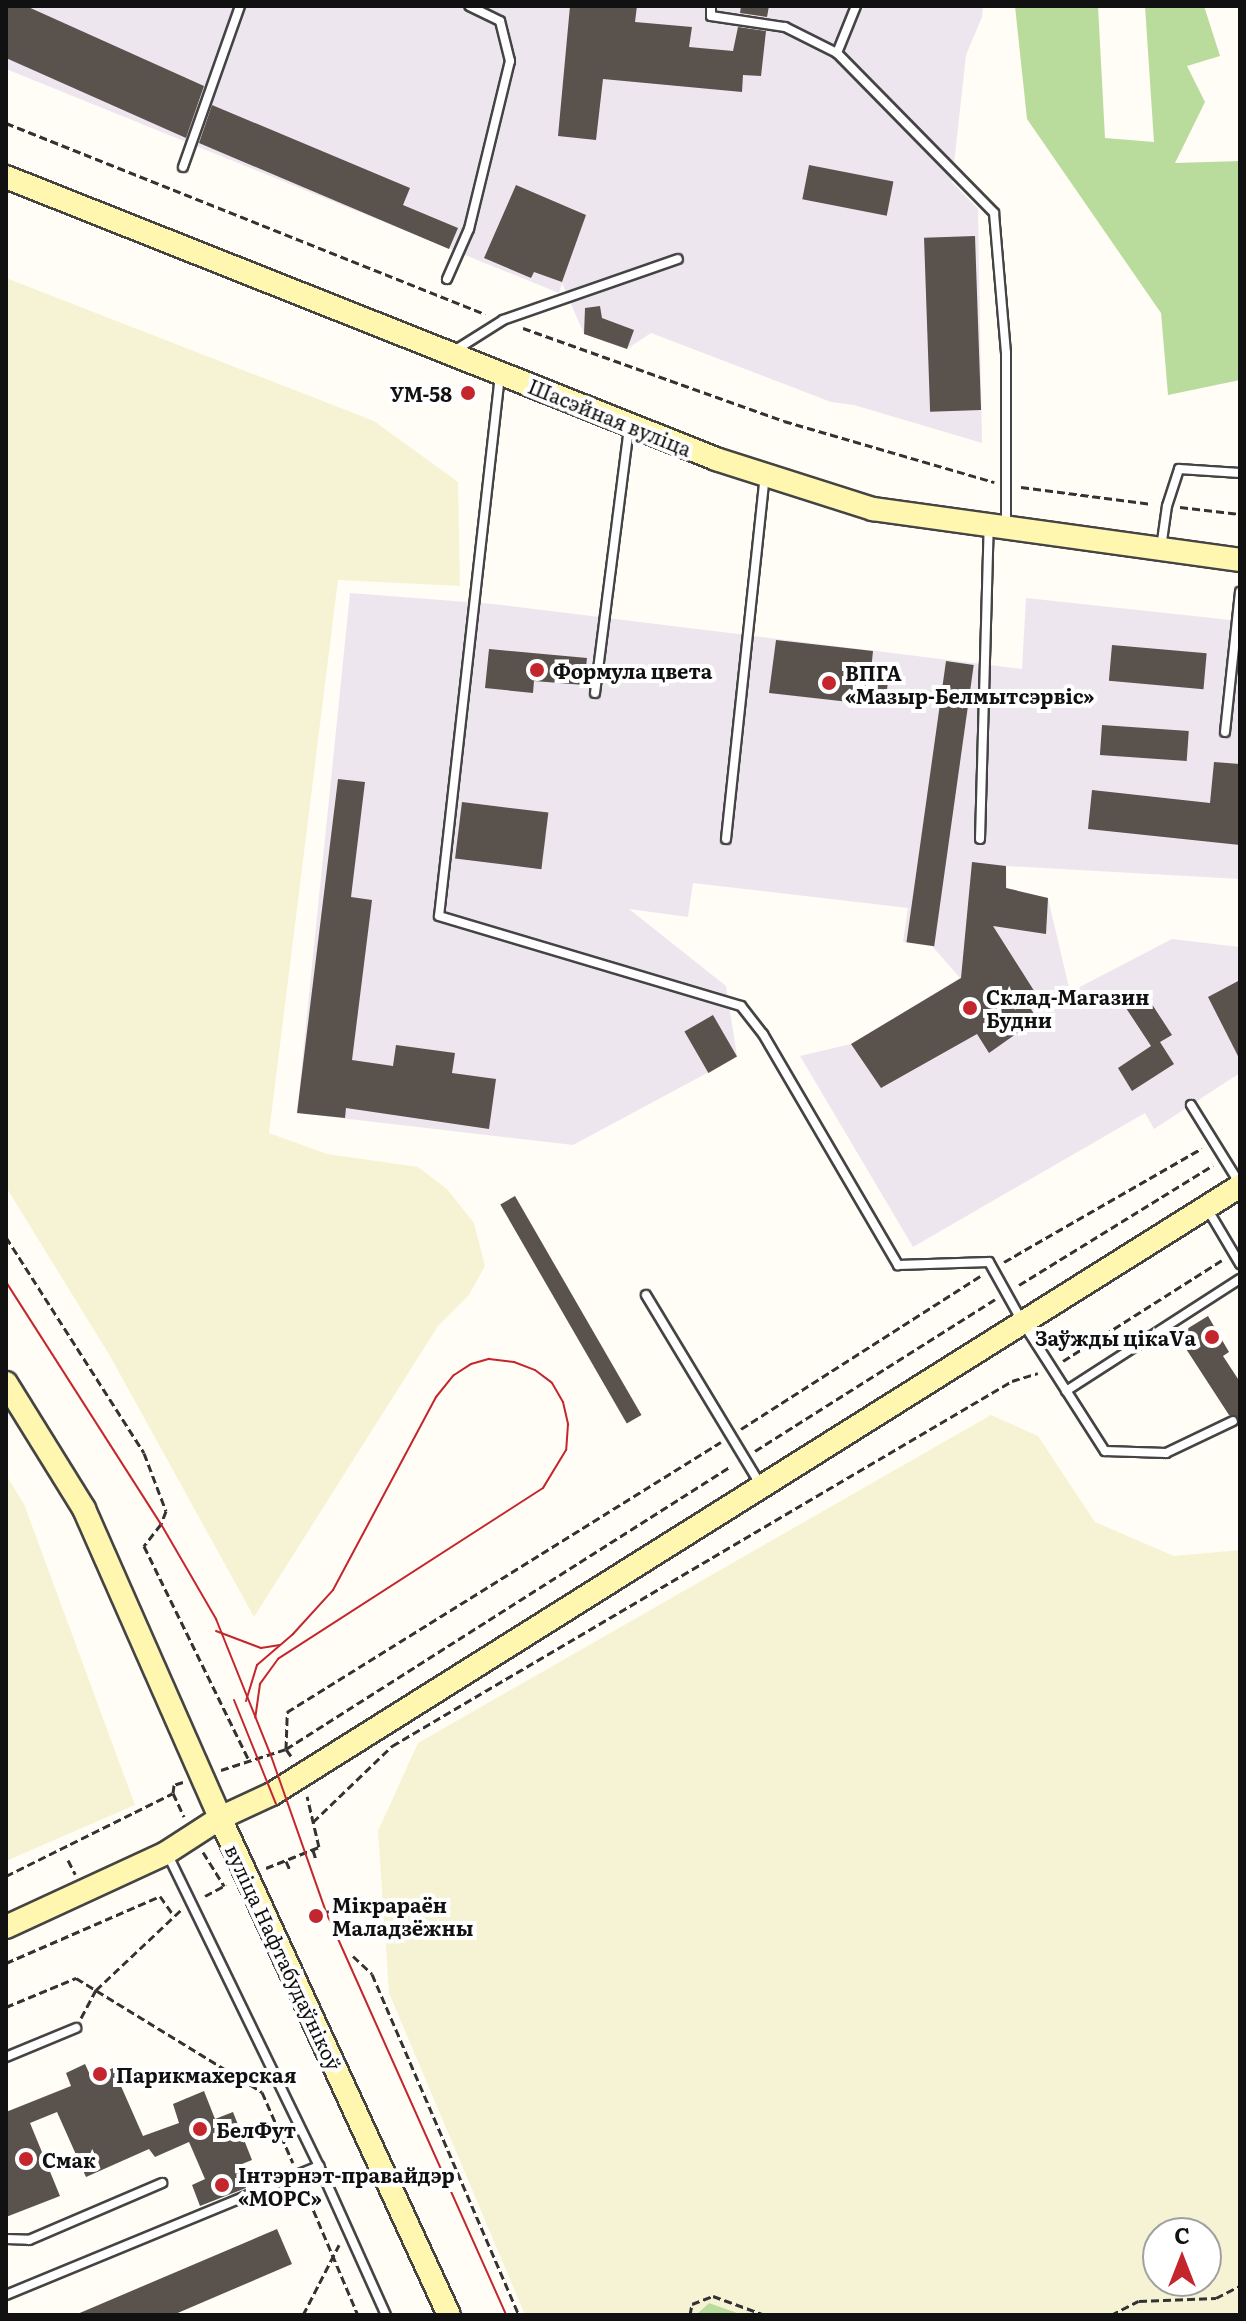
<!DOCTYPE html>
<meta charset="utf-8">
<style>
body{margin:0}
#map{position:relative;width:1246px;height:2321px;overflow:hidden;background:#fffdf5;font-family:Literata,serif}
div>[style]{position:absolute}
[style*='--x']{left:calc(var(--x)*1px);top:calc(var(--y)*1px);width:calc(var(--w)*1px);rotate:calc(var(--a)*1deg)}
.industrial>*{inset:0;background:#eee6ef}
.farmland>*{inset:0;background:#f6f3d4}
.forest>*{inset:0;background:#b9dc9c}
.building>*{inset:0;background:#5a524d;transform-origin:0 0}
.path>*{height:3px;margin-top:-1.5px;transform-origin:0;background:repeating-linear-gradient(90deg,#333 0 8px,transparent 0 12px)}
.roads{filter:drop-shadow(2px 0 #444) drop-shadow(-2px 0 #444) drop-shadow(0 2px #444) drop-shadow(0 -2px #444)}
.lane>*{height:8px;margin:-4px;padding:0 4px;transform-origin:4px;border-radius:4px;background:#fff}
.secondary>*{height:22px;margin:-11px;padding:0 11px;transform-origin:11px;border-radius:11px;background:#fff6b0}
.tram>*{height:2px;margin:-1px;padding:0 1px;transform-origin:1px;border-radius:1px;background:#c4262e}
.dots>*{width:22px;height:22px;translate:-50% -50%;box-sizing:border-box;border:4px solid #fff;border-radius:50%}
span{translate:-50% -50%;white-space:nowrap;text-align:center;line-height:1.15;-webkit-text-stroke:8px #fff;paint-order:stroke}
.poi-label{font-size:20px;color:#111;font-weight:700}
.right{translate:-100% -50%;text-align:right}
.left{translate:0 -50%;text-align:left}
.street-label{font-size:20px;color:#111}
.frame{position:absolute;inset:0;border:8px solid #111;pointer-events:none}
.north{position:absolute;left:1142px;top:2217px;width:80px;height:80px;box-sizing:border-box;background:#fff;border:2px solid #a0a0a0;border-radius:50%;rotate:0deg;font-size:22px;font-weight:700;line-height:32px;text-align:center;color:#111}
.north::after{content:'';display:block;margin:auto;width:28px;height:36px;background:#c4262e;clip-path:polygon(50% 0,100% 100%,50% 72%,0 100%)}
</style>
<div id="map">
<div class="industrial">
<div style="clip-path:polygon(6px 6px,983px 6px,982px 17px,966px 55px,952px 182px,978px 209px,982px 443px,854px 405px,831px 402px,651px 333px,627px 349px,584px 334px,562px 283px,559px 293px,6px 69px)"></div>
<div style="clip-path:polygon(350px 593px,493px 604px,1022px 669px,1026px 598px,1240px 621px,1240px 879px,1006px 866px,1007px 888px,1048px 898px,1070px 992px,1172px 939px,1240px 947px,1240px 1073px,1154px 1129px,1145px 1113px,913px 1247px,800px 1056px,851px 1044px,960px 978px,932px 946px,903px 942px,908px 908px,693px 883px,688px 917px,629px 909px,726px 986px,737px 1056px,709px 1072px,573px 1145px,297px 1113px)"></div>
</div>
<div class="farmland">
<div style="clip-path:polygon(6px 278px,374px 421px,458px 482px,460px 586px,338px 580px,269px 1133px,327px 1154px,418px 1167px,447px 1189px,474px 1223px,485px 1266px,469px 1295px,438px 1326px,254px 1617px,110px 1356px,6px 1187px)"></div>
<div style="clip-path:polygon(evenodd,991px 1415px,1038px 1436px,1095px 1522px,1174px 1556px,1240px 1550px,1240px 2311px,1231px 2315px,743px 2315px,709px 2303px,696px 2315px,525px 2315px,389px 1993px,378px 1831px,418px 1743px,991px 1415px,1158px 2233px,1206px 2233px,1206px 2281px,1158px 2281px,1158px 2233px)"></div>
<div style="clip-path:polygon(6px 1475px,24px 1504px,135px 1805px,6px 1861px)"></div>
</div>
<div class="forest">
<div style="clip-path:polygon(1015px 6px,1098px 6px,1105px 138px,1154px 142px,1145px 6px,1204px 6px,1220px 56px,1187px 66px,1205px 102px,1175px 163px,1240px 161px,1240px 380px,1168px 395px,1161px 313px,1027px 119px)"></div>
<div style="clip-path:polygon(709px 2303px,743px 2315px,696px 2315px)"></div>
</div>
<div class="building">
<div style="clip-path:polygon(6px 6px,26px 6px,204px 86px,186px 138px,6px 58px)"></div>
<div style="clip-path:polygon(570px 6px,637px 6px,635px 22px,692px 27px,689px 47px,733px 51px,738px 27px,766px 31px,761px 76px,743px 75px,742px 92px,603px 79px,596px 140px,558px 136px)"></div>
<div style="clip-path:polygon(741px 6px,769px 6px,767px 17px,740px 13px)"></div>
<div style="clip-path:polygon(212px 105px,410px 188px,403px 205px,458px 228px,449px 249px,199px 143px)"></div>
<div style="left:809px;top:165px;width:86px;height:35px;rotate:11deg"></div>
<div style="clip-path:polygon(516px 185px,586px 215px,562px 282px,534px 272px,531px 278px,484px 258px)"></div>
<div style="left:975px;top:236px;width:174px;height:51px;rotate:88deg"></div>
<div style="clip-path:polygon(600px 306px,602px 318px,634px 330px,627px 349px,584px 334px,585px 308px)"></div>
<div style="clip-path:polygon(776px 640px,873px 651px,871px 671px,889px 673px,885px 706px,769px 693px)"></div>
<div style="left:1112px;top:645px;width:95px;height:36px;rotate:5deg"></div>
<div style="clip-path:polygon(489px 649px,587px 658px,584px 685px,534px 681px,533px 693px,485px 688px)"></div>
<div style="left:946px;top:661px;width:28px;height:284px;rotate:8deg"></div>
<div style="left:1102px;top:725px;width:87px;height:30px;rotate:4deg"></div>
<div style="clip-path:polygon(1214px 762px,1240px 764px,1240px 845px,1088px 829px,1092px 790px,1210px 803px)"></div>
<div style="clip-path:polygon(338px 779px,365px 782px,351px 897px,372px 900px,352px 1060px,393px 1066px,396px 1045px,455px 1053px,452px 1073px,496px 1079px,489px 1129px,346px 1108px,345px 1118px,297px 1113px)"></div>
<div style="left:462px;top:802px;width:87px;height:57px;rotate:7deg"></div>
<div style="clip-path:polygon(972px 862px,1006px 866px,1006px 888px,1048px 898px,1046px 934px,993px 926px,1038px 997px,1028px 1004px,1037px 1019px,989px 1053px,977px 1034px,881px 1088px,851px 1044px,961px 978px)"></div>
<div style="clip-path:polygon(1240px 980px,1240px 1060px,1208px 997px)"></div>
<div style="clip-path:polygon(1144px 992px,1172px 1035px,1160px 1042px,1174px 1064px,1132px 1091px,1118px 1068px,1151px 1046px,1124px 1005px)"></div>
<div style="left:713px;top:1015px;width:48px;height:33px;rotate:60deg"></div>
<div style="left:515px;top:1196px;width:253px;height:17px;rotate:60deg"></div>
<div style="clip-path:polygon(1208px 1316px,1229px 1352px,1223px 1356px,1240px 1382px,1240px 1431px,1239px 1417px,1229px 1415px,1177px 1335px)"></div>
<div style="clip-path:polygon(85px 2064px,91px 2077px,113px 2068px,143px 2136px,179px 2123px,173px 2104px,204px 2091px,215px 2119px,233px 2112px,252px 2160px,242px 2164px,251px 2186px,200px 2206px,192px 2185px,205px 2179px,189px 2142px,155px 2157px,149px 2149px,86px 2177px,57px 2112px,30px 2123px,60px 2196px,6px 2217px,6px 2112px,71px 2086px,66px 2073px)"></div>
<div style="clip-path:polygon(277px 2229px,292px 2264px,173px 2315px,75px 2315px)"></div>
</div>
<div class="path">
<div style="--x:6;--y:123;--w:516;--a:21.74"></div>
<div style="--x:523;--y:328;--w:277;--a:19.6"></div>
<div style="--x:784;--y:421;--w:219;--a:16.2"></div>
<div style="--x:1021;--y:487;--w:132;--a:7.4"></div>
<div style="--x:1180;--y:507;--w:60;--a:6.7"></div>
<div style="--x:6;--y:1237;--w:256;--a:57.4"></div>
<div style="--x:144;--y:1453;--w:62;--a:69.2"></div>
<div style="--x:166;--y:1511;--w:14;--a:111"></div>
<div style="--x:161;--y:1524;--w:28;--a:128"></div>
<div style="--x:144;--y:1546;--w:238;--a:63.9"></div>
<div style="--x:1004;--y:1262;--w:228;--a:-29.9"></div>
<div style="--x:1019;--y:1285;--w:228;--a:-31.7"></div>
<div style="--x:1063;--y:1361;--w:188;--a:-32.4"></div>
<div style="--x:741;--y:1429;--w:284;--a:-32.6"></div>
<div style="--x:755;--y:1451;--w:284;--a:-32.3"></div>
<div style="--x:291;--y:1756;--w:9;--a:-126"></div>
<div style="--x:286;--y:1749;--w:37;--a:-88"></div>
<div style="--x:287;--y:1712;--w:511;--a:-31.89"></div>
<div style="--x:221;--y:1770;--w:68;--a:-17.9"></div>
<div style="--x:286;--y:1749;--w:527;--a:-32.45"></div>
<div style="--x:183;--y:1782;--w:9;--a:162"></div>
<div style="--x:174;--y:1785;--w:8;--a:97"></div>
<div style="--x:173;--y:1793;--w:26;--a:65"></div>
<div style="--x:313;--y:1822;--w:110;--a:-43.9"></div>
<div style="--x:392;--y:1746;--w:719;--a:-30.49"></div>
<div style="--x:1012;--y:1381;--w:27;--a:-17"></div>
<div style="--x:313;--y:1850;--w:10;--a:73"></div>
<div style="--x:203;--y:1852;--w:40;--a:58"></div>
<div style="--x:68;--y:1860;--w:16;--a:63"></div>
<div style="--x:286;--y:1861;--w:10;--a:66"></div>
<div style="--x:266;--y:1868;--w:57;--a:-21.6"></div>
<div style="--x:319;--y:1847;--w:52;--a:-103.2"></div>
<div style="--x:6;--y:1876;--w:186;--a:-26.4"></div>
<div style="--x:205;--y:1896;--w:24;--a:-28"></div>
<div style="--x:326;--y:1912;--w:9;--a:-13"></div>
<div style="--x:309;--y:1919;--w:8;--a:-23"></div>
<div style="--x:353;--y:1956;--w:26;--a:43"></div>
<div style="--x:372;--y:1974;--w:371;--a:66.7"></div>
<div style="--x:6;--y:1963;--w:168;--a:-23.5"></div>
<div style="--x:160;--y:1896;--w:24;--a:55"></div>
<div style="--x:6;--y:2007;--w:76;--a:-22.5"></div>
<div style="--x:76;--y:1978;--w:218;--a:31.5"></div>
<div style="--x:262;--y:2092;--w:77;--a:66.4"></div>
<div style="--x:81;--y:2018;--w:32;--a:-62"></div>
<div style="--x:96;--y:1990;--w:117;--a:-43.3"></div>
<div style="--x:304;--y:2188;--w:138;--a:67"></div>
<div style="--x:303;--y:2315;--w:79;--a:-62.8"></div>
<div style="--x:690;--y:2315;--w:11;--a:-80"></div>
<div style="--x:692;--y:2304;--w:22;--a:-21"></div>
<div style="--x:713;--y:2296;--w:55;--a:20.1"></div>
<div style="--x:1111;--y:2315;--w:31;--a:-27"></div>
<div style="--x:1139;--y:2301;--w:77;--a:-2.2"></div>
<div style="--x:1216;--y:2298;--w:27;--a:-27"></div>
</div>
<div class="roads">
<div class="lane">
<div style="--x:711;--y:6;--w:10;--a:90"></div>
<div style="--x:711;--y:16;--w:75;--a:8.5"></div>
<div style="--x:785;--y:27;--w:58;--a:26.6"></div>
<div style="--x:856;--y:6;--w:51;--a:112"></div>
<div style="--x:837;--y:53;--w:224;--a:45.5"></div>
<div style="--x:994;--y:213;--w:141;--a:85.1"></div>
<div style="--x:1006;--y:353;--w:174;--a:90"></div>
<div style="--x:183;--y:167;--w:171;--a:-70.5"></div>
<div style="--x:447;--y:279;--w:55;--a:-66.3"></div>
<div style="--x:469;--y:229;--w:173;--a:-76.3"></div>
<div style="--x:510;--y:61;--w:41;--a:-104"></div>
<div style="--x:500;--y:21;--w:34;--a:-154"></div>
<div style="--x:454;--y:351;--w:58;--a:-32.3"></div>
<div style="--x:503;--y:320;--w:185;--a:-19.2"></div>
<div style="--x:500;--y:375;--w:544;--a:96.43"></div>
<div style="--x:439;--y:916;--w:315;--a:16.6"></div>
<div style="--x:741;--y:1006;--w:36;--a:52"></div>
<div style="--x:763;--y:1034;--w:268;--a:59.7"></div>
<div style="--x:898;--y:1265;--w:91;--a:-1.9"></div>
<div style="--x:989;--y:1262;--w:70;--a:60.9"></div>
<div style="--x:1023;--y:1323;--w:152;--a:57.4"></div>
<div style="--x:1105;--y:1451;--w:61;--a:1.9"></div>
<div style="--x:1166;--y:1453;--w:74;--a:-25.5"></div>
<div style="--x:1161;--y:548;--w:42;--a:-81.9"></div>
<div style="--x:1167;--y:506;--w:39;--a:-72"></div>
<div style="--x:1179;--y:469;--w:61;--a:3.8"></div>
<div style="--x:595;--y:693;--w:269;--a:-82.7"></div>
<div style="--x:1225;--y:732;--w:141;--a:-83.9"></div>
<div style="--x:726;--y:839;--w:365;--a:-83.9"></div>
<div style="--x:980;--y:839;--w:313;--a:-88.4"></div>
<div style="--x:1191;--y:1105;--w:93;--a:58.2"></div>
<div style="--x:1208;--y:1210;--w:63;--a:59.3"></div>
<div style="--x:646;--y:1295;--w:223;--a:58.9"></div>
<div style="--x:1066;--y:1391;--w:207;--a:-32.8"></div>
<div style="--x:167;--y:1853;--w:348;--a:64.1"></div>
<div style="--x:319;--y:2166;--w:163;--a:65.8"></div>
<div style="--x:6;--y:2057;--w:76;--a:-22.5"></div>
<div style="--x:6;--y:2239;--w:23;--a:2"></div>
<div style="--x:29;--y:2240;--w:145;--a:-23.2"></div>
<div style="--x:6;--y:2295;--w:339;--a:-22.4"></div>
</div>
<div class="secondary">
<div style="--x:6;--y:177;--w:764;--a:21.66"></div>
<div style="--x:716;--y:459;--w:165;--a:17.7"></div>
<div style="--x:873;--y:509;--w:371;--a:7.9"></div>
<div style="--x:6;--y:1383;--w:148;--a:58.2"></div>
<div style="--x:84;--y:1509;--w:338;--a:66.2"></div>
<div style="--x:220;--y:1818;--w:547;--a:65.26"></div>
<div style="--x:6;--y:1927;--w:176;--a:-24.8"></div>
<div style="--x:166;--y:1853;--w:64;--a:-32.9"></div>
<div style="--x:220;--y:1818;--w:57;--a:-24.8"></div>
<div style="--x:272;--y:1794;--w:1143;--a:-32.13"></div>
</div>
</div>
<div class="tram">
<div style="--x:6;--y:1282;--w:287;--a:57.4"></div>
<div style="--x:161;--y:1524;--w:110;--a:59.9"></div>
<div style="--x:216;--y:1619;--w:144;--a:68.1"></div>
<div style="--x:270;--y:1753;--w:169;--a:70.6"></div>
<div style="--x:326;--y:1912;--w:441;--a:65.9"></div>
<div style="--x:216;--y:1631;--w:48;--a:20.7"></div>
<div style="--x:261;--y:1648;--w:19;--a:-9"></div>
<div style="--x:234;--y:1700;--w:112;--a:68"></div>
<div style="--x:246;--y:1701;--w:38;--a:-73"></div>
<div style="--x:257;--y:1665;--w:48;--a:-40.7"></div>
<div style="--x:293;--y:1634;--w:59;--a:-47.7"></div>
<div style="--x:333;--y:1590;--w:219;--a:-61.9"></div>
<div style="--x:436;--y:1397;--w:28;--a:-51"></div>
<div style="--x:454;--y:1375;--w:20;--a:-33"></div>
<div style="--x:471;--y:1364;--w:19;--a:-16"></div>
<div style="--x:489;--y:1359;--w:25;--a:7"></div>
<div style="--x:514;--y:1362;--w:22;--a:21"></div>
<div style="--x:535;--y:1370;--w:21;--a:37"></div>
<div style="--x:552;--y:1383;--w:22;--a:60"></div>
<div style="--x:563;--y:1402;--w:23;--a:77"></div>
<div style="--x:568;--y:1424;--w:26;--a:94"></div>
<div style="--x:566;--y:1450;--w:44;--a:121.2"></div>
<div style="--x:543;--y:1488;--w:315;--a:147.2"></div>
<div style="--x:278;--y:1659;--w:31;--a:126"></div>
<div style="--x:260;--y:1684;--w:34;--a:98"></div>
</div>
<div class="dots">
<div style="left:468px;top:393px;background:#c4262e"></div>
<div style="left:537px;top:670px;background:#c4262e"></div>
<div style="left:829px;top:683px;background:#c4262e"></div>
<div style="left:970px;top:1008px;background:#c4262e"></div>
<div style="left:1212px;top:1337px;background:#c4262e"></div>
<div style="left:316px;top:1916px;background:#c4262e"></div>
<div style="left:100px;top:2074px;background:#c4262e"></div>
<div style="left:200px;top:2129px;background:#c4262e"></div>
<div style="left:26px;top:2159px;background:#c4262e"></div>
<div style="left:222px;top:2185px;background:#c4262e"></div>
</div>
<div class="poi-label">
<span class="right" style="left:452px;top:393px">УМ-58</span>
<span class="left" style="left:553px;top:670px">Формула цвета</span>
<span class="left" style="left:845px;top:684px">ВПГА<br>«Мазыр-Белмытсэрвіс»</span>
<span class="left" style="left:986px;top:1008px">Склад-Магазин<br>Будни</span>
<span class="right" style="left:1196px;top:1337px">Заўжды цікаVа</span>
<span class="left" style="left:332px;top:1916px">Мікрараён<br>Маладзёжны</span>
<span class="left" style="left:116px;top:2074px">Парикмахерская</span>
<span class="left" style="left:216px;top:2129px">БелФут</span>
<span class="left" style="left:42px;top:2159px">Смак</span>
<span class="left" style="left:238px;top:2186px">Інтэрнэт-правайдэр<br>«МОРС»</span>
</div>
<div class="street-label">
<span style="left:610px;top:417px;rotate:22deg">Шасэйная вуліца</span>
<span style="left:284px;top:1957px;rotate:65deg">вуліца Нафтабудаўнікоў</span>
</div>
<div class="frame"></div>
<div class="north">С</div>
</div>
